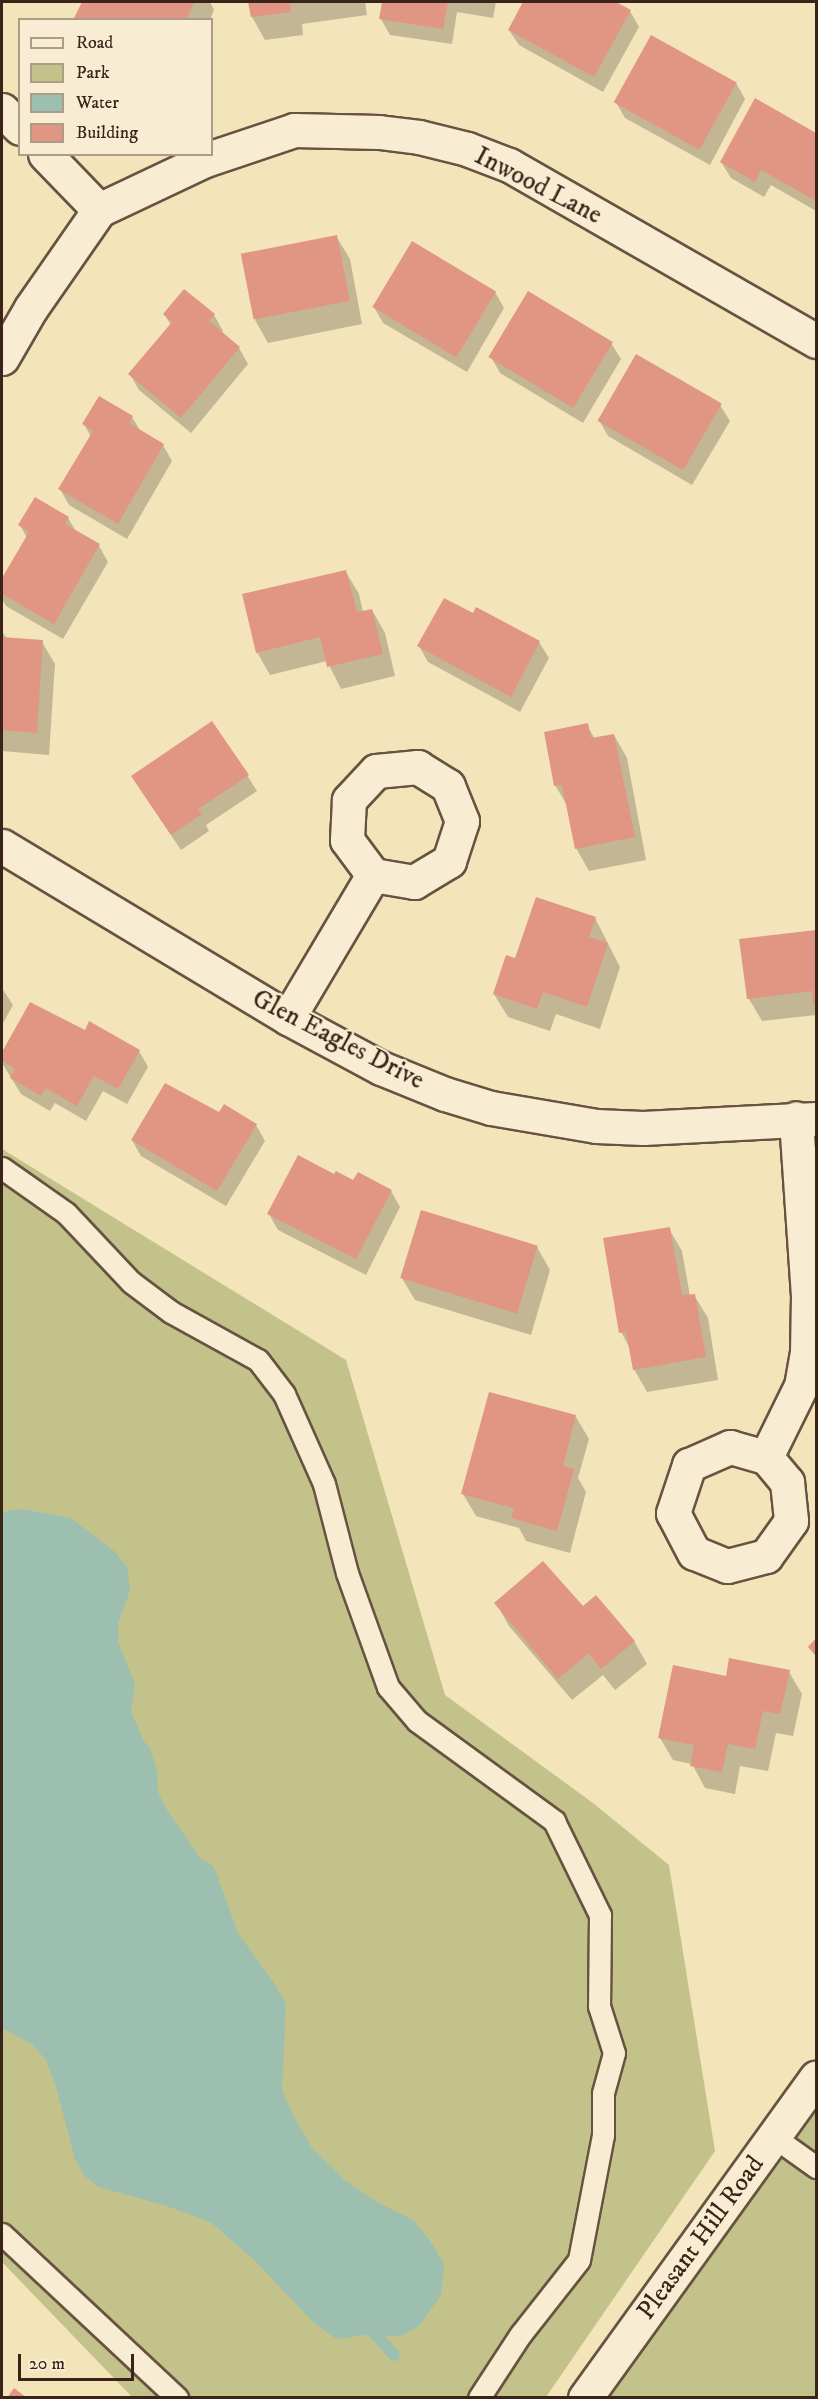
<!DOCTYPE html>
<style>
body{margin:0}
#map{position:relative;width:818px;height:2399px;overflow:hidden;background:#f4e4ba;font-family:"IM FELL DW Pica",serif}
div>[style]{position:absolute}
[style*='--x']{left:calc(var(--x)*1px);top:calc(var(--y)*1px);width:calc(var(--w)*1px);rotate:calc(var(--a)*1deg)}
.green>*{inset:0;background:#c3c28b}
.water>*{inset:0;background:#9cbfaf}
.shadow>*{inset:0;background:#0003}
.stream>*{height:12px;margin:-6px;padding:0 6px;transform-origin:6px;border-radius:6px;background:#9cbfaf}
.building>*{inset:0;background:#e09682;transform-origin:0 0}
.roads{filter:drop-shadow(2px 0 #685340) drop-shadow(-2px 0 #685340) drop-shadow(0 2px #685340) drop-shadow(0 -2px #685340)}
.service>*{height:21px;margin:-10.5px;padding:0 10.5px;transform-origin:10.5px;border-radius:10.5px;background:#f8edd2}
.minor>*{height:33px;margin:-16.5px;padding:0 16.5px;transform-origin:16.5px;border-radius:16.5px;background:#f8edd2}
.tertiary>*{height:33px;margin:-16.5px;padding:0 16.5px;transform-origin:16.5px;border-radius:16.5px;background:#f8edd2}
span{translate:-50% -50%;white-space:nowrap;text-align:center;line-height:1.15;-webkit-text-stroke:4.5px #f8edd2;paint-order:stroke}
.street-label{font-size:26px;color:#3a2318}
.frame{position:absolute;inset:0;border:3px solid #3a2318;pointer-events:none}
.legend{position:absolute;left:18px;top:18px;width:195px;height:138px;box-sizing:border-box;background:#f8edd2;border:2px solid #ac9c88;margin:0;padding:8px 10px;list-style:none;font-size:18px;color:#3a2318}
.legend li{display:flex;align-items:center;gap:12px;height:30px}
.legend b{width:30px;border:2px solid #ac9c88}
.scale{position:absolute;left:18px;top:2354px;width:116px;height:27px;box-sizing:border-box;border:3px solid #3a2318;border-top:0;padding-left:8px;font-size:18px;line-height:21px;white-space:nowrap;color:#3a2318;-webkit-text-stroke:4px #f8edd2;paint-order:stroke}
</style>
<div id="map">
<div class="green">
<div style="clip-path:polygon(2px 1149px,346px 1360px,445px 1695px,593px 1803px,669px 1865px,715px 2151px,546px 2397px,132px 2397px,2px 2262px)"></div>
<div style="clip-path:polygon(816px 2096px,816px 2397px,598px 2397px)"></div>
</div>
<div class="water">
<div style="clip-path:polygon(20px 1509px,71px 1518px,114px 1551px,127px 1567px,130px 1590px,118px 1624px,118px 1642px,135px 1684px,131px 1711px,143px 1740px,150px 1748px,157px 1771px,158px 1792px,167px 1810px,201px 1859px,214px 1867px,238px 1933px,274px 1983px,286px 2004px,282px 2089px,291px 2111px,312px 2148px,346px 2181px,377px 2202px,413px 2220px,429px 2239px,444px 2264px,441px 2295px,419px 2326px,401px 2336px,366px 2335px,336px 2339px,313px 2322px,255px 2261px,212px 2223px,167px 2206px,99px 2187px,85px 2176px,75px 2160px,57px 2090px,46px 2060px,32px 2044px,2px 2028px,2px 1512px)"></div>
</div>
<div class="shadow">
<div style="clip-path:polygon(83px 2px,210px 2px,214px 10px,210px 20px,75px 20px)"></div>
<div style="clip-path:polygon(250px 2px,365px 2px,367px 15px,302px 24px,303px 35px,265px 40px,252px 17px)"></div>
<div style="clip-path:polygon(384px 2px,496px 2px,493px 18px,457px 12px,452px 44px,390px 35px,381px 19px)"></div>
<div style="clip-path:polygon(525px 2px,613px 2px,630px 11px,639px 27px,603px 92px,519px 45px,509px 30px)"></div>
<div style="clip-path:polygon(736px 83px,745px 99px,710px 165px,625px 118px,616px 102px)"></div>
<div style="clip-path:polygon(756px 100px,816px 134px,816px 211px,771px 185px,764px 197px,731px 178px,721px 162px)"></div>
<div style="clip-path:polygon(336px 236px,350px 259px,362px 324px,268px 343px,255px 320px)"></div>
<div style="clip-path:polygon(495px 292px,504px 308px,467px 372px,383px 323px,374px 307px)"></div>
<div style="clip-path:polygon(164px 314px,214px 315px,223px 331px,221px 333px,239px 348px,248px 364px,191px 433px,139px 390px,130px 374px,171px 325px)"></div>
<div style="clip-path:polygon(611px 343px,621px 359px,583px 423px,500px 373px,491px 357px)"></div>
<div style="clip-path:polygon(637px 356px,720px 405px,730px 421px,692px 485px,608px 436px,599px 420px)"></div>
<div style="clip-path:polygon(132px 417px,141px 432px,163px 445px,172px 461px,127px 539px,69px 505px,60px 489px,91px 437px,84px 424px)"></div>
<div style="clip-path:polygon(68px 518px,77px 533px,99px 546px,108px 562px,63px 639px,6px 606px,2px 599px,2px 581px,27px 538px,20px 525px)"></div>
<div style="clip-path:polygon(346px 572px,359px 594px,363px 612px,372px 610px,385px 633px,395px 676px,341px 689px,327px 661px,270px 675px,257px 652px)"></div>
<div style="clip-path:polygon(473px 615px,539px 642px,549px 658px,520px 712px,428px 662px,419px 646px)"></div>
<div style="clip-path:polygon(2px 631px,7px 639px,42px 642px,55px 664px,49px 755px,2px 751px)"></div>
<div style="clip-path:polygon(587px 725px,595px 739px,614px 735px,627px 758px,646px 860px,589px 871px,576px 848px,568px 807px,555px 785px)"></div>
<div style="clip-path:polygon(247px 775px,257px 791px,206px 825px,209px 831px,181px 850px,142px 792px)"></div>
<div style="clip-path:polygon(595px 918px,620px 967px,600px 1029px,556px 1014px,550px 1031px,508px 1017px,494px 994px,516px 960px)"></div>
<div style="clip-path:polygon(816px 931px,816px 1015px,762px 1021px,749px 999px,741px 940px)"></div>
<div style="clip-path:polygon(2px 988px,13px 1005px,2px 1025px)"></div>
<div style="clip-path:polygon(30px 1004px,85px 1032px,139px 1051px,148px 1067px,127px 1104px,103px 1091px,86px 1121px,55px 1103px,50px 1111px,21px 1094px,2px 1063px,2px 1055px)"></div>
<div style="clip-path:polygon(256px 1125px,265px 1141px,226px 1206px,141px 1156px,132px 1140px)"></div>
<div style="clip-path:polygon(334px 1176px,391px 1191px,400px 1207px,366px 1275px,278px 1230px,269px 1214px)"></div>
<div style="clip-path:polygon(669px 1229px,682px 1251px,690px 1296px,694px 1295px,708px 1318px,718px 1380px,647px 1392px,634px 1369px,631px 1350px,621px 1332px)"></div>
<div style="clip-path:polygon(537px 1247px,550px 1270px,531px 1335px,415px 1300px,402px 1278px)"></div>
<div style="clip-path:polygon(576px 1417px,589px 1439px,578px 1478px,586px 1492px,570px 1553px,526px 1541px,519px 1528px,476px 1516px,463px 1494px)"></div>
<div style="clip-path:polygon(496px 1603px,582px 1609px,634px 1641px,647px 1664px,615px 1690px,603px 1675px,572px 1700px,509px 1626px)"></div>
<div style="clip-path:polygon(789px 1672px,802px 1694px,793px 1736px,776px 1733px,768px 1771px,740px 1766px,735px 1794px,705px 1788px,692px 1764px,673px 1760px,660px 1738px,727px 1677px)"></div>
</div>
<div class="stream">
<div style="--x:367;--y:2324;--w:41;--a:48.9"></div>
</div>
<div class="building">
<div style="clip-path:polygon(82px 2px,195px 2px,186px 20px,73px 20px)"></div>
<div style="clip-path:polygon(248px 2px,290px 2px,291px 12px,251px 17px)"></div>
<div style="clip-path:polygon(382px 2px,448px 2px,443px 29px,379px 19px)"></div>
<div style="clip-path:polygon(523px 2px,616px 2px,631px 10px,594px 77px,508px 30px)"></div>
<div style="left:651px;top:35px;width:98px;height:77px;rotate:29deg"></div>
<div style="clip-path:polygon(755px 98px,816px 133px,816px 201px,761px 170px,755px 182px,720px 162px)"></div>
<div style="left:337px;top:235px;width:67px;height:98px;rotate:79deg"></div>
<div style="left:412px;top:241px;width:98px;height:77px;rotate:31deg"></div>
<div style="clip-path:polygon(184px 289px,215px 314px,209px 321px,240px 347px,181px 418px,128px 374px,172px 322px,163px 314px)"></div>
<div style="left:528px;top:291px;width:99px;height:77px;rotate:31deg"></div>
<div style="left:636px;top:354px;width:99px;height:77px;rotate:30deg"></div>
<div style="clip-path:polygon(99px 396px,133px 416px,129px 423px,164px 444px,118px 524px,58px 489px,93px 431px,82px 424px)"></div>
<div style="clip-path:polygon(35px 497px,69px 517px,65px 524px,100px 544px,54px 624px,2px 594px,2px 578px,29px 532px,18px 525px)"></div>
<div style="clip-path:polygon(346px 570px,357px 612px,372px 609px,383px 654px,327px 667px,320px 637px,256px 653px,242px 594px)"></div>
<div style="clip-path:polygon(444px 598px,473px 613px,476px 607px,540px 641px,511px 697px,417px 646px)"></div>
<div style="clip-path:polygon(2px 637px,43px 640px,37px 733px,2px 730px)"></div>
<div style="clip-path:polygon(212px 721px,249px 775px,198px 809px,202px 814px,171px 835px,131px 776px)"></div>
<div style="clip-path:polygon(588px 723px,591px 738px,614px 734px,635px 837px,575px 849px,562px 785px,554px 786px,544px 732px)"></div>
<div style="clip-path:polygon(536px 897px,596px 917px,589px 937px,608px 943px,587px 1007px,543px 992px,537px 1009px,493px 994px,506px 955px,515px 958px)"></div>
<div style="clip-path:polygon(816px 930px,816px 1004px,813px 1005px,812px 991px,747px 999px,739px 939px)"></div>
<div style="clip-path:polygon(30px 1002px,85px 1030px,89px 1021px,140px 1050px,118px 1089px,94px 1076px,77px 1106px,46px 1088px,41px 1096px,10px 1078px,15px 1069px,2px 1061px,2px 1052px)"></div>
<div style="clip-path:polygon(165px 1083px,219px 1112px,224px 1104px,257px 1124px,217px 1191px,131px 1140px)"></div>
<div style="clip-path:polygon(298px 1155px,334px 1174px,336px 1171px,353px 1180px,358px 1172px,392px 1190px,356px 1259px,267px 1214px)"></div>
<div style="left:421px;top:1210px;width:122px;height:71px;rotate:17deg"></div>
<div style="clip-path:polygon(670px 1227px,682px 1295px,695px 1294px,706px 1357px,633px 1370px,626px 1332px,619px 1333px,603px 1238px)"></div>
<div style="clip-path:polygon(489px 1392px,576px 1415px,563px 1466px,574px 1469px,557px 1531px,511px 1518px,514px 1508px,461px 1494px)"></div>
<div style="clip-path:polygon(543px 1561px,583px 1606px,596px 1595px,635px 1641px,601px 1669px,589px 1653px,558px 1679px,494px 1603px)"></div>
<div style="clip-path:polygon(816px 1638px,816px 1656px,808px 1647px)"></div>
<div style="clip-path:polygon(729px 1658px,790px 1670px,780px 1714px,763px 1711px,755px 1749px,728px 1744px,722px 1772px,690px 1766px,694px 1745px,658px 1738px,673px 1665px,726px 1676px)"></div>
<div style="clip-path:polygon(14px 2388px,27px 2398px,7px 2398px)"></div>
</div>
<div class="roads">
<div class="service">
<div style="--x:2;--y:1168;--w:78;--a:35.1"></div>
<div style="--x:66;--y:1213;--w:95;--a:46.7"></div>
<div style="--x:131;--y:1282;--w:50;--a:36.9"></div>
<div style="--x:171;--y:1312;--w:99;--a:28.9"></div>
<div style="--x:258;--y:1360;--w:43;--a:52.6"></div>
<div style="--x:284;--y:1394;--w:98;--a:66"></div>
<div style="--x:324;--y:1484;--w:92;--a:75.5"></div>
<div style="--x:347;--y:1573;--w:121;--a:70.2"></div>
<div style="--x:388;--y:1687;--w:45;--a:49.5"></div>
<div style="--x:417;--y:1721;--w:170;--a:36.1"></div>
<div style="--x:554;--y:1821;--w:105;--a:63.9"></div>
<div style="--x:600;--y:1915;--w:91;--a:90.6"></div>
<div style="--x:599;--y:2006;--w:49;--a:72.3"></div>
<div style="--x:614;--y:2053;--w:41;--a:105.4"></div>
<div style="--x:603;--y:2093;--w:42;--a:90"></div>
<div style="--x:603;--y:2135;--w:127;--a:100.9"></div>
<div style="--x:579;--y:2260;--w:95;--a:128.2"></div>
<div style="--x:520;--y:2335;--w:75;--a:123.1"></div>
<div style="--x:774;--y:2137;--w:52;--a:35.5"></div>
<div style="--x:2;--y:2234;--w:240;--a:43.1"></div>
</div>
<div class="minor">
<div style="--x:2;--y:110;--w:25;--a:45"></div>
<div style="--x:45;--y:154;--w:78;--a:46"></div>
<div style="--x:2;--y:358;--w:58;--a:-59.9"></div>
<div style="--x:31;--y:308;--w:119;--a:-55.2"></div>
<div style="--x:99;--y:210;--w:117;--a:-25.3"></div>
<div style="--x:205;--y:160;--w:94;--a:-18.6"></div>
<div style="--x:294;--y:130;--w:85;--a:1.3"></div>
<div style="--x:379;--y:132;--w:40;--a:7.1"></div>
<div style="--x:419;--y:137;--w:49;--a:14"></div>
<div style="--x:467;--y:149;--w:45;--a:20.9"></div>
<div style="--x:509;--y:165;--w:354;--a:29.8"></div>
<div style="--x:2;--y:846;--w:334;--a:31"></div>
<div style="--x:288;--y:1018;--w:106;--a:28.3"></div>
<div style="--x:381;--y:1068;--w:69;--a:22.1"></div>
<div style="--x:445;--y:1094;--w:48;--a:16.9"></div>
<div style="--x:491;--y:1108;--w:107;--a:9.7"></div>
<div style="--x:596;--y:1126;--w:47;--a:2.4"></div>
<div style="--x:643;--y:1128;--w:173;--a:-3"></div>
<div style="--x:288;--y:1018;--w:166;--a:-59.3"></div>
<div style="--x:373;--y:875;--w:42;--a:9.7"></div>
<div style="--x:414;--y:882;--w:41;--a:-31"></div>
<div style="--x:449;--y:861;--w:42;--a:-72"></div>
<div style="--x:462;--y:821;--w:38;--a:-112"></div>
<div style="--x:448;--y:786;--w:36;--a:-148"></div>
<div style="--x:418;--y:767;--w:42;--a:174.6"></div>
<div style="--x:376;--y:771;--w:40;--a:133"></div>
<div style="--x:349;--y:800;--w:40;--a:92.9"></div>
<div style="--x:347;--y:840;--w:44;--a:53.4"></div>
<div style="--x:766;--y:1457;--w:33;--a:50"></div>
<div style="--x:787;--y:1482;--w:39;--a:84"></div>
<div style="--x:791;--y:1521;--w:43;--a:125.5"></div>
<div style="--x:766;--y:1556;--w:40;--a:165.6"></div>
<div style="--x:727;--y:1566;--w:35;--a:-158"></div>
<div style="--x:694;--y:1553;--w:45;--a:-117.7"></div>
<div style="--x:673;--y:1513;--w:51;--a:-71.6"></div>
<div style="--x:689;--y:1465;--w:45;--a:-23.7"></div>
<div style="--x:730;--y:1447;--w:37;--a:16"></div>
<div style="--x:766;--y:1457;--w:79;--a:-63.8"></div>
<div style="--x:801;--y:1386;--w:34;--a:-80"></div>
<div style="--x:807;--y:1353;--w:57;--a:-89"></div>
<div style="--x:808;--y:1296;--w:178;--a:-93.9"></div>
</div>
<div class="tertiary">
<div style="--x:585;--y:2398;--w:395;--a:-54.2"></div>
</div>
</div>
<div class="street-label">
<span style="left:538px;top:186px;rotate:27deg">Inwood Lane</span>
<span style="left:338px;top:1040px;rotate:27deg">Glen Eagles Drive</span>
<span style="left:701px;top:2238px;rotate:-54deg">Pleasant Hill Road</span>
</div>
<div class="frame"></div>
<ul class="legend">
<li><b style="height:8px;background:#f8edd2"></b>Road</li>
<li><b style="height:16px;background:#c3c28b"></b>Park</li>
<li><b style="height:16px;background:#9cbfaf"></b>Water</li>
<li><b style="height:16px;background:#e09682"></b>Building</li>
</ul>
<div class="scale">20 m</div>
</div>
